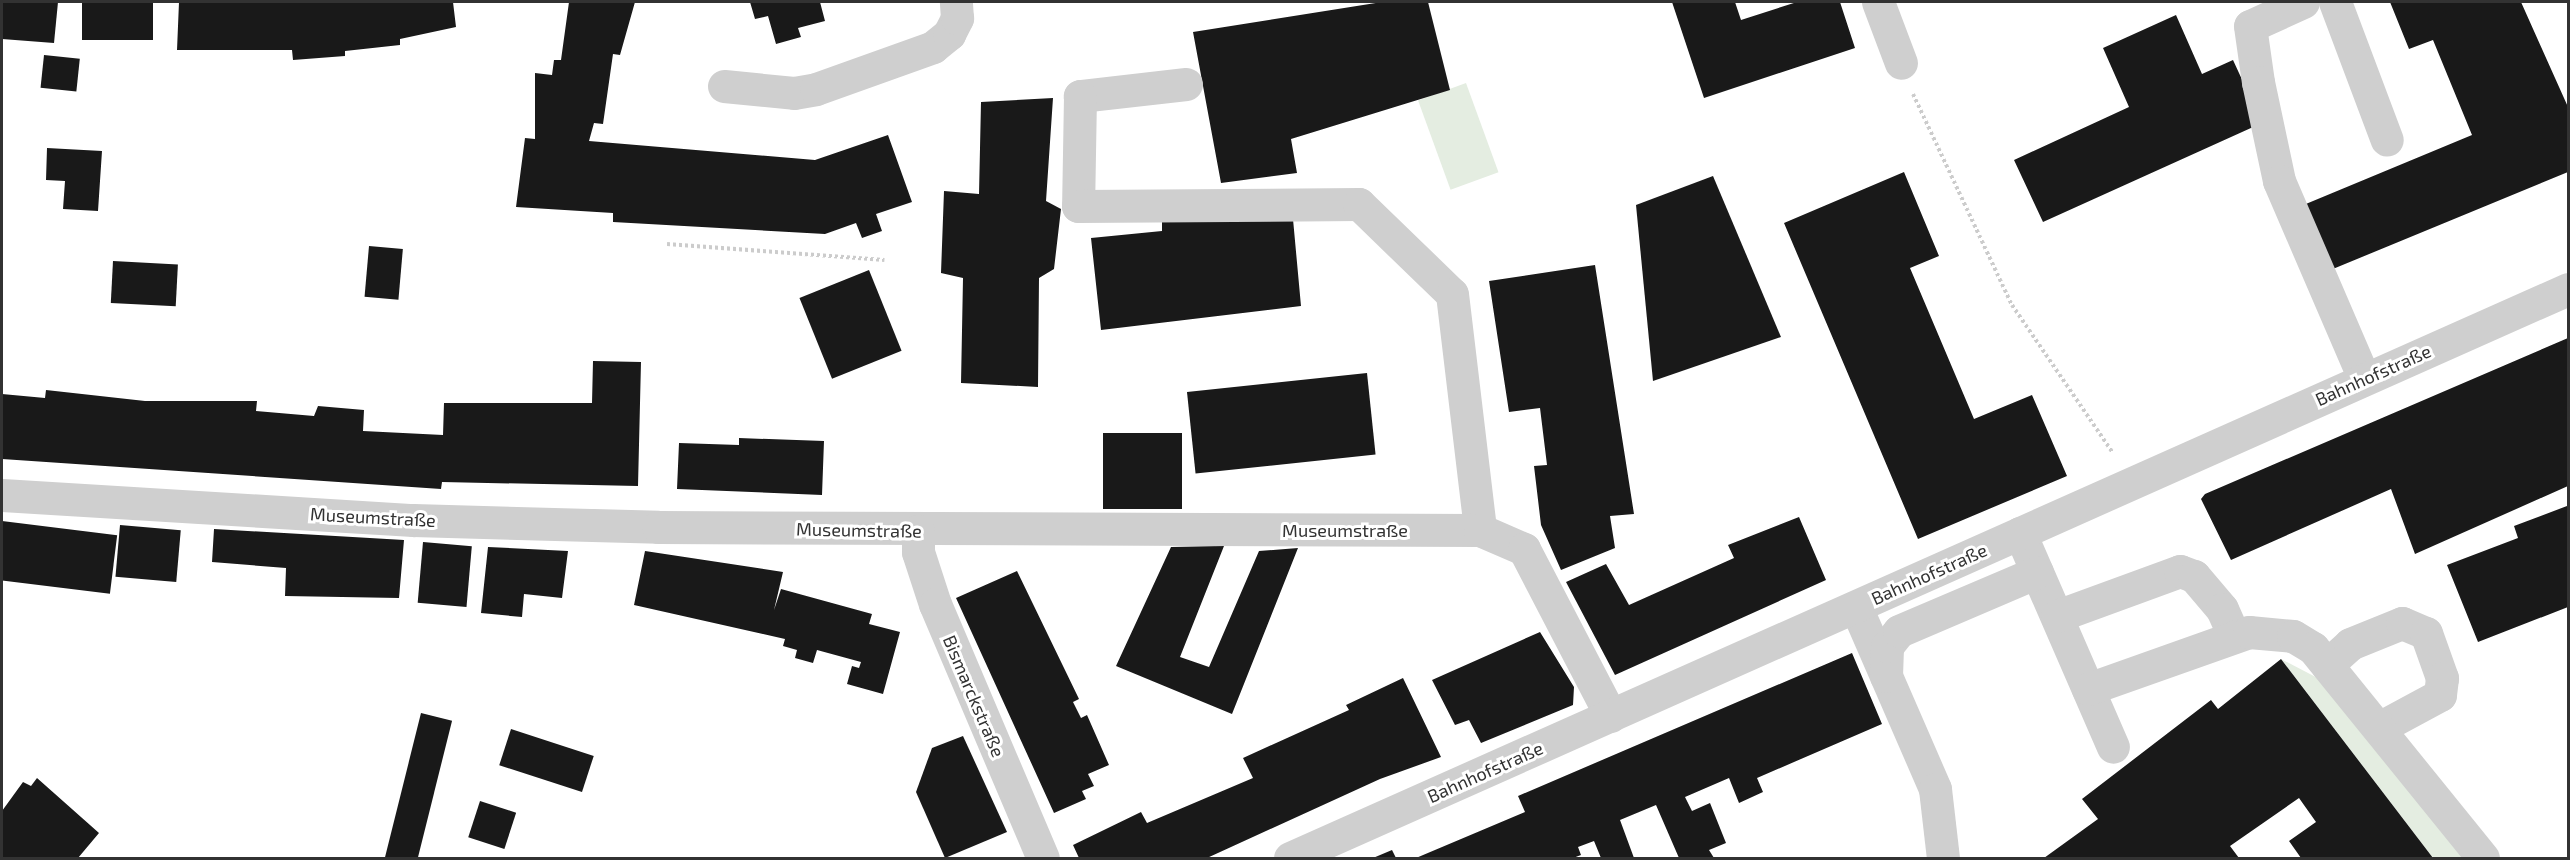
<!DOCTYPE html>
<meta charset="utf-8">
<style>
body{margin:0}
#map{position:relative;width:2570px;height:860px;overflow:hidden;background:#fff;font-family:"Exo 2",sans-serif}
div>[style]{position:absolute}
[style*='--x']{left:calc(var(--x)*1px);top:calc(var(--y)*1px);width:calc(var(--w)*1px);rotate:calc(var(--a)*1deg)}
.green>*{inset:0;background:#e4ede1;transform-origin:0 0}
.building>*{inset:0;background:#191919;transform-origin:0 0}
.path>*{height:4px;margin-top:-2px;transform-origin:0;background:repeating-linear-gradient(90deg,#ccc 0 3px,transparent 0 6px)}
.minor>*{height:33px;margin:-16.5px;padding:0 16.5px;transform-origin:16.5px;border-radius:16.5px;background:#cfcfcf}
span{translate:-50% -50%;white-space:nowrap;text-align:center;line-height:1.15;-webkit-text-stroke:6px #fff;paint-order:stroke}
.street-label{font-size:18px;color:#323232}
.frame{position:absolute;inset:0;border:3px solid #323232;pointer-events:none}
</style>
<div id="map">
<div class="green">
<div style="left:1466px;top:83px;width:95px;height:51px;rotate:70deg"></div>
<div style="clip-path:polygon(2281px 659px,2331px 685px,2468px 858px,2433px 858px)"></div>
</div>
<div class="building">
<div style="clip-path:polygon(2px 2px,58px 2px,54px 43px,2px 39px)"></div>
<div style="left:82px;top:2px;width:71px;height:38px"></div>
<div style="clip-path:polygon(179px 2px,453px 2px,456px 27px,400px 39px,400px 45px,345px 51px,345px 56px,293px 60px,292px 50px,177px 50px)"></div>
<div style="clip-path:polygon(569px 2px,635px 2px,620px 55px,613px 54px,603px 124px,594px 123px,589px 141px,815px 160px,888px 135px,912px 202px,876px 214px,882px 231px,862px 238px,856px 223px,825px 234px,613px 222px,613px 213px,516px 207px,525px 138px,535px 139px,535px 73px,552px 75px,554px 60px,561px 60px)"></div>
<div style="clip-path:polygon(750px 2px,820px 2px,825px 21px,798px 28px,801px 37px,776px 44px,768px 16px,755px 19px)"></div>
<div style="clip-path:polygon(1382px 2px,1428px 2px,1450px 90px,1291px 139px,1297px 173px,1221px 183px,1193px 32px)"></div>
<div style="clip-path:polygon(1672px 2px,1735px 2px,1741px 20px,1797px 2px,1840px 2px,1855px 48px,1704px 98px)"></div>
<div style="clip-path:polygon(2390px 2px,2521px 2px,2568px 107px,2568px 172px,2328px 271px,2301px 206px,2472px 135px,2433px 40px,2409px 49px)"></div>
<div style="clip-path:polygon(2176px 15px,2202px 74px,2233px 60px,2262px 123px,2043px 222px,2014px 160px,2129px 107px,2103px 48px)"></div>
<div style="left:44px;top:55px;width:36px;height:33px;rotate:6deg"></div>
<div style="clip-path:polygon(1053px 98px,1046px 201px,1061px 209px,1054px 269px,1039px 278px,1038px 387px,961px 383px,963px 278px,941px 273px,944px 191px,979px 194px,981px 102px)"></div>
<div style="clip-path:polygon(47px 148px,102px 151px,98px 211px,63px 209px,65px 181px,46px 180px)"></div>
<div style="clip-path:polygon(1904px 172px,1939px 256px,1910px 268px,1974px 419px,2032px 395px,2067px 476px,1918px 539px,1784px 223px)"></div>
<div style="clip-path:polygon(1713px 176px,1781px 337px,1653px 381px,1636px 205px)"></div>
<div style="clip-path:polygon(1162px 212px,1293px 219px,1301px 306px,1101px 330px,1091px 238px,1162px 231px)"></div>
<div style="left:369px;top:246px;width:34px;height:51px;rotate:5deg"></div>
<div style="left:113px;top:261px;width:65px;height:42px;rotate:3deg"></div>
<div style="clip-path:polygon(1595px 265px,1634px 514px,1610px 516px,1615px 548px,1561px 570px,1541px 525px,1534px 466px,1547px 465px,1540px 408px,1509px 412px,1489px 281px)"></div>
<div style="left:869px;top:270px;width:87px;height:75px;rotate:68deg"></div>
<div style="clip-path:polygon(2568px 338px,2568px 486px,2415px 554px,2391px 489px,2231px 560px,2201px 499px,2205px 494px)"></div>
<div style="clip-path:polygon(593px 361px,641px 362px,638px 486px,442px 482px,441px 489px,2px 459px,2px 394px,45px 398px,46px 390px,145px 401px,257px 401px,256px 411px,314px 416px,318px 406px,364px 410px,363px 431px,443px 435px,444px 403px,592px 403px)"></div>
<div style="left:1367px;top:373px;width:82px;height:181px;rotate:84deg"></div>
<div style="left:1103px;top:433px;width:79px;height:76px"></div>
<div style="clip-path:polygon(739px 438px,824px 441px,822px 495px,677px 489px,679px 443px,739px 445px)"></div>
<div style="clip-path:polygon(2567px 506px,2568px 607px,2478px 642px,2447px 565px,2518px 538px,2514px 526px)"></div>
<div style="clip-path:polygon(1799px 517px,1826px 580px,1615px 675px,1566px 582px,1606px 564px,1629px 605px,1734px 558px,1728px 545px)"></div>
<div style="left:2px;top:521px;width:116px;height:59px;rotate:7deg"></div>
<div style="left:120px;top:525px;width:61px;height:52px;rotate:5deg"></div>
<div style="clip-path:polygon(214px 529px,404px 540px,399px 598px,285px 596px,286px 568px,212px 562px)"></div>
<div style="left:423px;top:542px;width:49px;height:61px;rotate:5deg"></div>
<div style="clip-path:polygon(1224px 546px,1180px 657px,1209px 667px,1259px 551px,1298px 548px,1232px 714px,1116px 666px,1171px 547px)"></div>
<div style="clip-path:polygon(488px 547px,568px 551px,562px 598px,524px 594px,522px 617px,481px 613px)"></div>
<div style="clip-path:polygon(645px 551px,783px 572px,774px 610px,781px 589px,872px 614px,869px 624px,900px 632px,883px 694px,847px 684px,852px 666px,859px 668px,861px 662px,817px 650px,813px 663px,795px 658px,797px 650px,783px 646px,785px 639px,634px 605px)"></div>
<div style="clip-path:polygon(1017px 571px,1079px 699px,1073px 702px,1081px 718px,1087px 715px,1109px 765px,1088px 774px,1094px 786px,1082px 791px,1086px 799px,1054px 813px,956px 598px)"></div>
<div style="clip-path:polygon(1540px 632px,1574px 687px,1573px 705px,1481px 743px,1469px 720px,1455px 725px,1432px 680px)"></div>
<div style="clip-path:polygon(1852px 653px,1882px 724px,1757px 778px,1763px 792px,1739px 803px,1729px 778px,1685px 797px,1692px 811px,1710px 803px,1726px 843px,1709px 850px,1714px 858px,1679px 858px,1656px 805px,1620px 820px,1634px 858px,1601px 858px,1594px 841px,1578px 847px,1581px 855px,1573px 858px,1416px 858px,1525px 812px,1518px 796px)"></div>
<div style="clip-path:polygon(2281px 659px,2433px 858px,2301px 858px,2289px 841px,2316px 822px,2299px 798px,2230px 846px,2239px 858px,2044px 858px,2098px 819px,2082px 799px,2211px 700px,2218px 709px)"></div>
<div style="clip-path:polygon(1403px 678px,1441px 757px,1380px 779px,1207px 858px,1079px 858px,1073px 845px,1141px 812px,1147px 823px,1253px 778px,1243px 758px,1349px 710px,1346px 705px)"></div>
<div style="left:421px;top:713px;width:32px;height:151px;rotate:14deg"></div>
<div style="left:511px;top:729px;width:87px;height:38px;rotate:18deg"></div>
<div style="clip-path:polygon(963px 736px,1007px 832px,945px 858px,916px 792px,932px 748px)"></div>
<div style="clip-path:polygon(37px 778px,99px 833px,78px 858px,2px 858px,2px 811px,23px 782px,31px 786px)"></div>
<div style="left:480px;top:801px;width:38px;height:38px;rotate:18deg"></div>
<div style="clip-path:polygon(1392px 850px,1396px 858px,1373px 858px)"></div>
</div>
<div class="path">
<div style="--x:1913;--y:94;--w:233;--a:64.9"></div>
<div style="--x:2012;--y:305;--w:179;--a:55.7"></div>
<div style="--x:667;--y:244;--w:218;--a:4.2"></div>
</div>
<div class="minor">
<div style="--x:1878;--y:2;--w:65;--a:69.3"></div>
<div style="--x:2303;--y:2;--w:58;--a:155.6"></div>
<div style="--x:2250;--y:26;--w:57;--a:81.9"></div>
<div style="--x:2258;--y:82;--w:101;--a:78"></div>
<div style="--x:2279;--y:181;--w:215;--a:66.7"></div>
<div style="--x:2335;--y:2;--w:147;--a:69.4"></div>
<div style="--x:1186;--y:84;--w:107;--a:173.5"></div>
<div style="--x:1080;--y:96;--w:110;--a:91"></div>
<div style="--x:1078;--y:206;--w:281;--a:-0.4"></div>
<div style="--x:1359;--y:204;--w:129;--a:44.1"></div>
<div style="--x:1452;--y:294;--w:238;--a:83.2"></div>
<div style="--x:724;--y:86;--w:70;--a:5.7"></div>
<div style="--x:794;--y:93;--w:22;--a:-10"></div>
<div style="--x:816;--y:89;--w:124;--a:-19.7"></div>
<div style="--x:933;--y:47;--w:21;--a:-39"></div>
<div style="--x:949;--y:34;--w:18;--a:-63"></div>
<div style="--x:957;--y:18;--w:16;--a:-94"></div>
<div style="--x:2;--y:495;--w:412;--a:3.5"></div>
<div style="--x:413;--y:520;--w:245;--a:1.6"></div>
<div style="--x:658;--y:527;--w:822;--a:0.21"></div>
<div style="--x:1480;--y:530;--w:48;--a:23.4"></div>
<div style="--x:1524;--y:549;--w:188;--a:62.5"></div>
<div style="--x:918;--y:531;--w:21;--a:90"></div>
<div style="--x:918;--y:552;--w:55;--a:71.9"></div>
<div style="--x:935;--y:604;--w:276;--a:67"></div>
<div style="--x:2020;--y:533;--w:233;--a:66.5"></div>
<div style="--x:1856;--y:607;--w:198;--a:66.5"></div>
<div style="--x:1935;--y:789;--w:69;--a:83.4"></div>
<div style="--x:2057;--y:616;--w:131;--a:-20.1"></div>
<div style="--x:2180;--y:571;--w:15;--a:20"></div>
<div style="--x:2194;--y:576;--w:43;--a:49.7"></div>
<div style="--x:2222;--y:609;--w:30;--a:66"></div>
<div style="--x:2327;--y:665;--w:31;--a:-42"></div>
<div style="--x:2350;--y:644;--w:56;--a:-22"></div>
<div style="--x:2402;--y:623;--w:26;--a:23"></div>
<div style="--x:2426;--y:633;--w:48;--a:70.4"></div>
<div style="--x:2442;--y:678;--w:17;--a:97"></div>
<div style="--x:2440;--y:695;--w:69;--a:151.6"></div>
<div style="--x:1886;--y:676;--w:30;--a:-88"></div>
<div style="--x:1887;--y:646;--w:19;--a:-51"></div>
<div style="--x:1899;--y:631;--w:150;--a:-23.1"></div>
<div style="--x:2088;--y:689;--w:171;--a:-19.5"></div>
<div style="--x:2249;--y:632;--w:44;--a:5.2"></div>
<div style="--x:2293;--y:636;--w:23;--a:31"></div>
<div style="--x:2313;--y:648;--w:270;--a:51"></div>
<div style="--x:1290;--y:858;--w:1399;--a:-24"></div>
</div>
<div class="street-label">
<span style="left:2373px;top:375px;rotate:-24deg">Bahnhofstraße</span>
<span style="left:373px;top:517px;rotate:3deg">Museumstraße</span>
<span style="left:859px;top:530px;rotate:1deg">Museumstraße</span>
<span style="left:1345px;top:530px">Museumstraße</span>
<span style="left:1929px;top:574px;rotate:-24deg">Bahnhofstraße</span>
<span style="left:974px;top:696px;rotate:67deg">Bismarckstraße</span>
<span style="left:1485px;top:772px;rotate:-24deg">Bahnhofstraße</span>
</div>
<div class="frame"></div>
</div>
